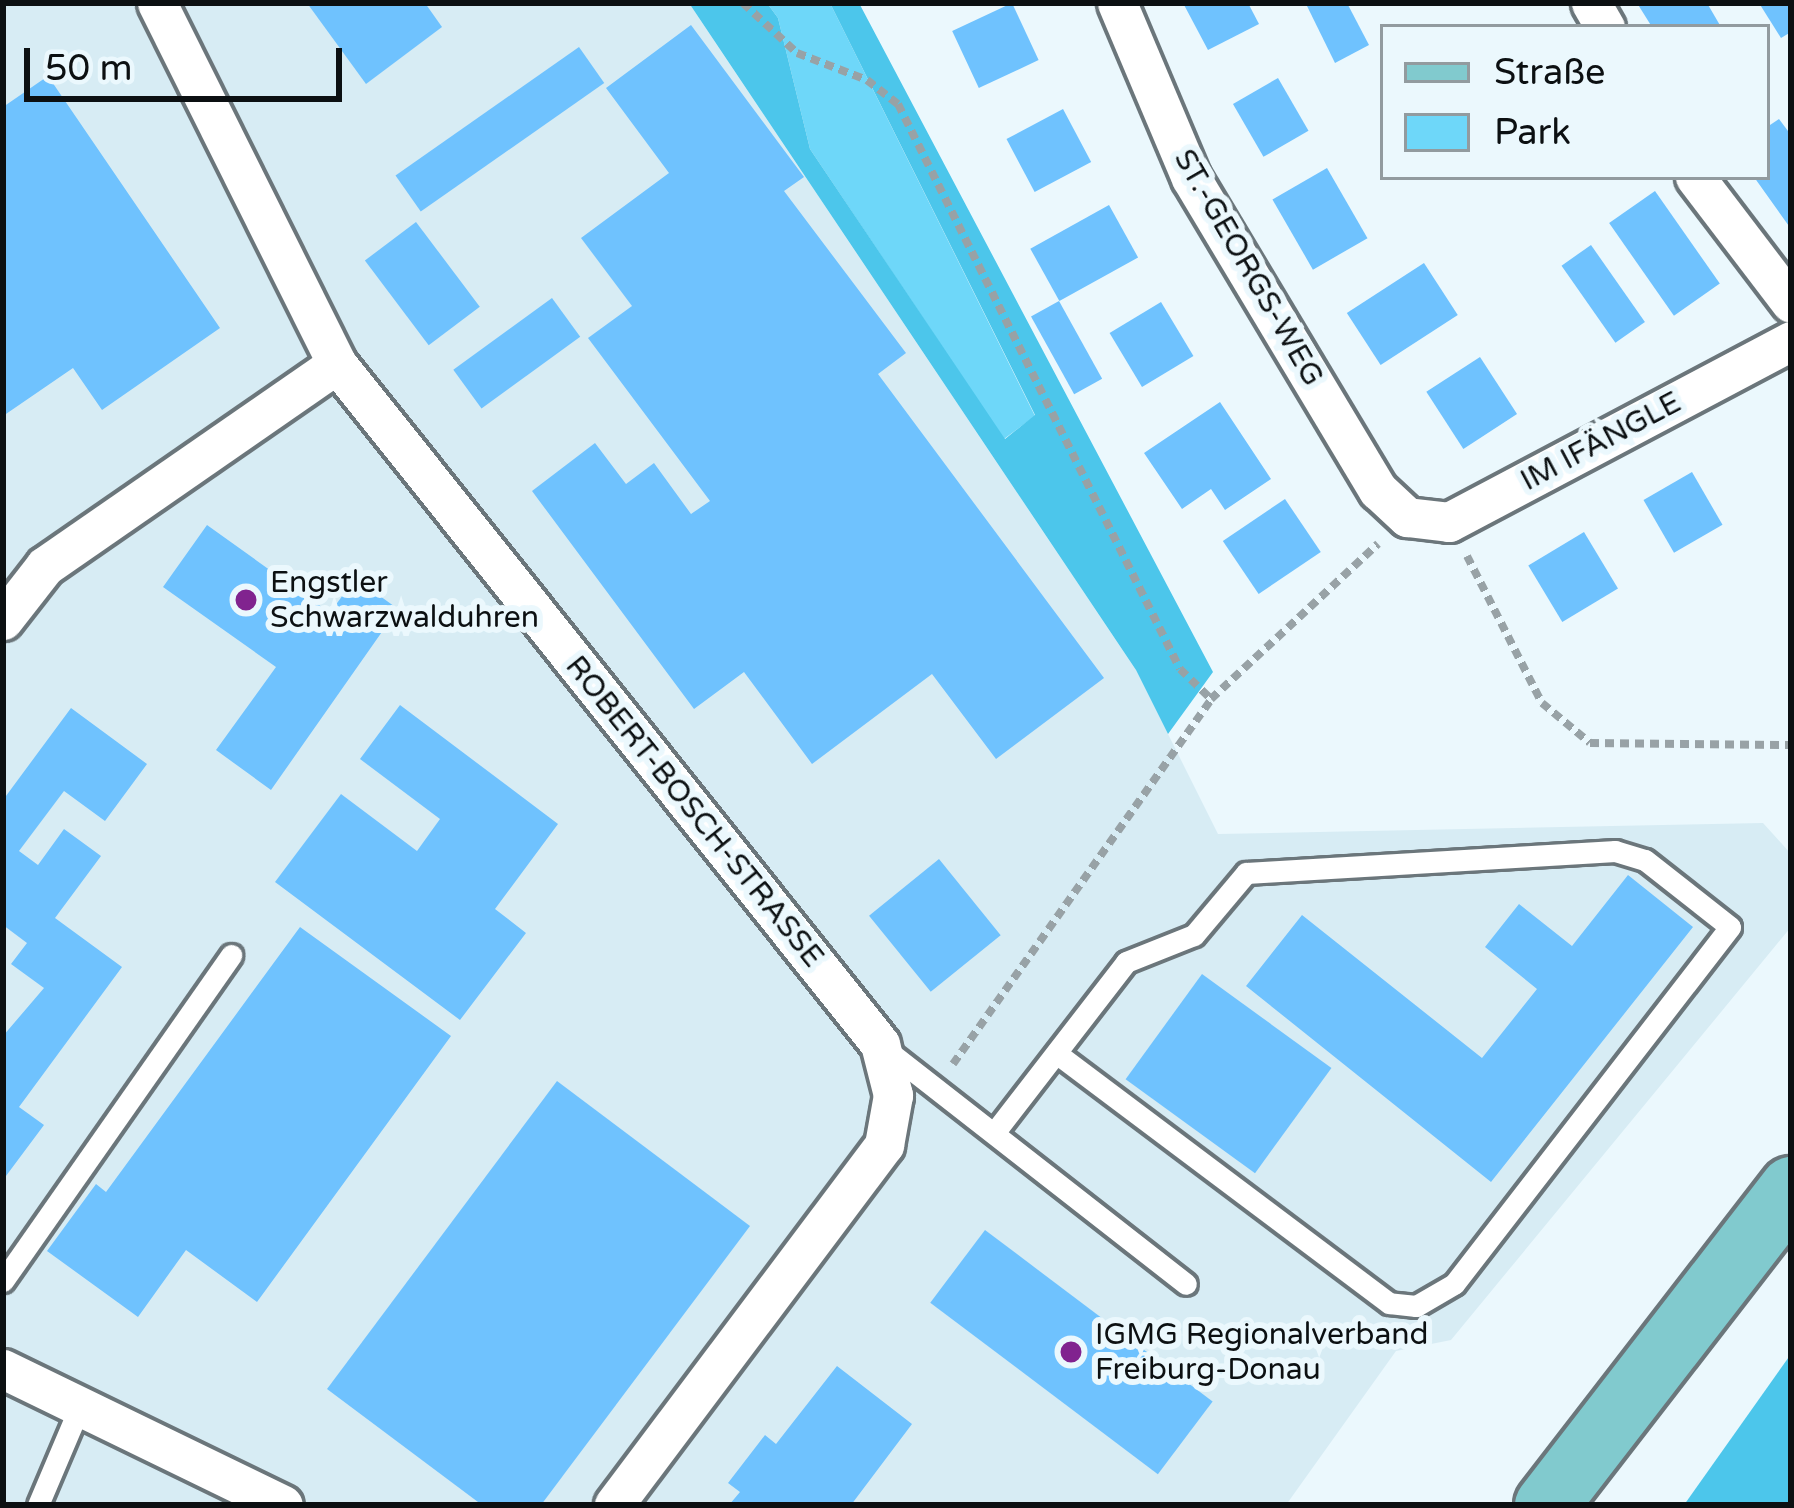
<!DOCTYPE html>
<meta charset="utf-8">
<style>
body{margin:0}
#map{position:relative;width:1794px;height:1508px;overflow:hidden;background:#ebf8fd;font-family:"Varela Round",sans-serif}
div>[style]{position:absolute}
[style*='--x']{left:calc(var(--x)*1px);top:calc(var(--y)*1px);width:calc(var(--w)*1px);rotate:calc(var(--a)*1deg)}
.built>*{inset:0;background:#d7ecf4}
.green>*{inset:0;background:#6ed7f9}
.forest>*{inset:0;background:#4cc6eb}
.building>*{inset:0;background:#6fc2fe;transform-origin:0 0}
.path>*{height:8px;margin-top:-4px;transform-origin:0;background:repeating-linear-gradient(90deg,#98a2a6 0 9px,transparent 0 15px)}
.roads{filter:drop-shadow(3px 0 #6b767b) drop-shadow(-3px 0 #6b767b) drop-shadow(0 3px #6b767b) drop-shadow(0 -3px #6b767b)}
.lane>*{height:21px;margin:-10.5px;padding:0 10.5px;transform-origin:10.5px;border-radius:10.5px;background:#fff}
.street>*{height:39px;margin:-19.5px;padding:0 19.5px;transform-origin:19.5px;border-radius:19.5px;background:#fff}
.primary>*{height:63px;margin:-31.5px;padding:0 31.5px;transform-origin:31.5px;border-radius:31.5px;background:#81cace}
.dots>*{width:33px;height:33px;translate:-50% -50%;box-sizing:border-box;border:6px solid #ebf8fd;border-radius:50%}
span{translate:-50% -50%;white-space:nowrap;text-align:center;line-height:1.15;-webkit-text-stroke:12px #ebf8fd;paint-order:stroke}
.street-label{font-size:30px;color:#0c1012}
.poi-label{font-size:30px;color:#0c1012}
.left{translate:0 -50%;text-align:left}
.frame{position:absolute;inset:0;border:6px solid #0c1012;pointer-events:none}
.legend{position:absolute;left:1380px;top:24px;width:390px;height:156px;box-sizing:border-box;background:#ebf8fd;border:3px solid #929b9f;margin:0;padding:15px 21px;list-style:none;font-size:36px;color:#0c1012}
.legend li{display:flex;align-items:center;gap:24px;height:60px}
.legend b{width:60px;border:3px solid #929b9f}
.scale{position:absolute;left:24px;top:48px;width:318px;height:54px;box-sizing:border-box;border:6px solid #0c1012;border-top:0;padding-left:15px;font-size:36px;line-height:42px;white-space:nowrap;color:#0c1012;-webkit-text-stroke:9px #ebf8fd;paint-order:stroke}
</style>
<div id="map">
<div class="built">
<div style="clip-path:polygon(3px 3px,689px 3px,1136px 670px,1218px 834px,1763px 823px,1791px 854px,1791px 927px,1451px 1340px,1396px 1351px,1286px 1505px,3px 1505px)"></div>
</div>
<div class="green">
<div style="clip-path:polygon(767px 3px,830px 3px,1035px 416px,1004px 439px,810px 149px,778px 18px)"></div>
</div>
<div class="forest">
<div style="clip-path:polygon(689px 3px,767px 3px,778px 18px,810px 149px,1005px 439px,1035px 415px,830px 3px,859px 3px,1213px 672px,1168px 734px,1136px 670px)"></div>
<div style="clip-path:polygon(1791px 1354px,1791px 1505px,1684px 1505px)"></div>
</div>
<div class="building">
<div style="clip-path:polygon(307px 3px,425px 3px,442px 27px,366px 84px)"></div>
<div style="left:1012px;top:3px;width:63px;height:66px;rotate:65deg"></div>
<div style="clip-path:polygon(1183px 3px,1248px 3px,1259px 24px,1208px 50px)"></div>
<div style="clip-path:polygon(1313px 3px,1347px 3px,1369px 45px,1335px 63px,1307px 6px)"></div>
<div style="clip-path:polygon(1637px 3px,1707px 3px,1721px 27px,1652px 27px)"></div>
<div style="clip-path:polygon(1759px 3px,1791px 3px,1791px 32px,1781px 38px)"></div>
<div style="clip-path:polygon(691px 25px,804px 177px,784px 191px,906px 353px,878px 374px,1104px 678px,996px 759px,932px 674px,812px 764px,744px 672px,694px 709px,532px 491px,595px 443px,626px 484px,654px 463px,691px 514px,710px 501px,588px 338px,632px 306px,581px 238px,669px 173px,606px 88px)"></div>
<div style="left:579px;top:47px;width:44px;height:224px;rotate:55deg"></div>
<div style="clip-path:polygon(48px 76px,220px 328px,102px 410px,73px 368px,3px 416px,3px 107px)"></div>
<div style="left:1278px;top:78px;width:61px;height:52px;rotate:60deg"></div>
<div style="left:1063px;top:109px;width:60px;height:64px;rotate:62deg"></div>
<div style="clip-path:polygon(1779px 119px,1791px 135px,1791px 229px,1754px 177px,1767px 177px,1767px 127px)"></div>
<div style="left:1327px;top:168px;width:81px;height:63px;rotate:60deg"></div>
<div style="left:1655px;top:191px;width:113px;height:56px;rotate:55deg"></div>
<div style="left:1109px;top:205px;width:60px;height:90px;rotate:61deg"></div>
<div style="left:416px;top:222px;width:106px;height:64px;rotate:53deg"></div>
<div style="left:1591px;top:245px;width:94px;height:36px;rotate:55deg"></div>
<div style="left:1424px;top:263px;width:62px;height:92px;rotate:57deg"></div>
<div style="left:552px;top:298px;width:48px;height:122px;rotate:54deg"></div>
<div style="left:1059px;top:301px;width:89px;height:32px;rotate:61deg"></div>
<div style="left:1161px;top:302px;width:63px;height:60px;rotate:59deg"></div>
<div style="left:1480px;top:357px;width:68px;height:64px;rotate:57deg"></div>
<div style="clip-path:polygon(1220px 402px,1271px 479px,1225px 510px,1211px 489px,1182px 509px,1144px 453px)"></div>
<div style="left:1692px;top:472px;width:61px;height:56px;rotate:60deg"></div>
<div style="left:1285px;top:499px;width:64px;height:75px;rotate:56deg"></div>
<div style="clip-path:polygon(207px 525px,330px 613px,355px 578px,398px 609px,271px 790px,216px 750px,276px 667px,163px 587px)"></div>
<div style="left:1584px;top:532px;width:66px;height:65px;rotate:59deg"></div>
<div style="clip-path:polygon(400px 705px,558px 824px,495px 909px,526px 933px,460px 1020px,275px 882px,341px 794px,417px 851px,440px 819px,360px 759px)"></div>
<div style="clip-path:polygon(71px 708px,147px 764px,105px 821px,64px 791px,19px 851px,38px 865px,64px 829px,101px 856px,55px 918px,122px 967px,19px 1107px,44px 1125px,3px 1180px,3px 1036px,44px 988px,11px 964px,27px 943px,3px 925px,3px 800px)"></div>
<div style="left:939px;top:859px;width:98px;height:90px;rotate:51deg"></div>
<div style="clip-path:polygon(1628px 875px,1693px 927px,1491px 1182px,1246px 986px,1302px 915px,1482px 1058px,1537px 989px,1485px 947px,1519px 904px,1572px 946px)"></div>
<div style="clip-path:polygon(300px 927px,451px 1036px,257px 1302px,186px 1250px,138px 1317px,47px 1251px,96px 1184px,106px 1192px)"></div>
<div style="left:1202px;top:974px;width:160px;height:130px;rotate:36deg"></div>
<div style="clip-path:polygon(557px 1081px,750px 1226px,541px 1505px,482px 1505px,327px 1389px)"></div>
<div style="left:985px;top:1230px;width:285px;height:91px;rotate:37deg"></div>
<div style="clip-path:polygon(837px 1366px,912px 1424px,851px 1505px,729px 1505px,740px 1492px,728px 1483px,765px 1435px,776px 1444px)"></div>
</div>
<div class="path">
<div style="--x:743;--y:3;--w:74;--a:42.8"></div>
<div style="--x:797;--y:53;--w:75;--a:21.1"></div>
<div style="--x:867;--y:80;--w:39;--a:38"></div>
<div style="--x:898;--y:104;--w:631;--a:63.48"></div>
<div style="--x:1180;--y:669;--w:43;--a:44.1"></div>
<div style="--x:1467;--y:556;--w:165;--a:63"></div>
<div style="--x:1542;--y:703;--w:62;--a:39.8"></div>
<div style="--x:1590;--y:743;--w:201;--a:0.6"></div>
<div style="--x:953;--y:1064;--w:447;--a:-54.7"></div>
<div style="--x:1211;--y:699;--w:228;--a:-42.9"></div>
</div>
<div class="roads">
<div class="lane">
<div style="--x:884;--y:1048;--w:383;--a:38"></div>
<div style="--x:994;--y:1133;--w:216;--a:-52.3"></div>
<div style="--x:1126;--y:962;--w:73;--a:-21.7"></div>
<div style="--x:1194;--y:935;--w:81;--a:-50"></div>
<div style="--x:1246;--y:873;--w:370;--a:-3.4"></div>
<div style="--x:1615;--y:851;--w:31;--a:17"></div>
<div style="--x:1645;--y:860;--w:108;--a:38.2"></div>
<div style="--x:1730;--y:927;--w:451;--a:127.7"></div>
<div style="--x:1454;--y:1284;--w:44;--a:149.9"></div>
<div style="--x:1416;--y:1306;--w:27;--a:-174"></div>
<div style="--x:1389;--y:1303;--w:416;--a:-143.1"></div>
<div style="--x:3;--y:1281;--w:398;--a:-55"></div>
<div style="--x:38;--y:1505;--w:108;--a:-67"></div>
</div>
<div class="street">
<div style="--x:157;--y:3;--w:403;--a:63.5"></div>
<div style="--x:337;--y:364;--w:870;--a:51.39"></div>
<div style="--x:880;--y:1044;--w:53;--a:75.7"></div>
<div style="--x:893;--y:1095;--w:51;--a:100.2"></div>
<div style="--x:884;--y:1145;--w:450;--a:126.9"></div>
<div style="--x:1117;--y:3;--w:190;--a:67.1"></div>
<div style="--x:1191;--y:178;--w:364;--a:59.1"></div>
<div style="--x:1378;--y:490;--w:40;--a:43"></div>
<div style="--x:1407;--y:517;--w:42;--a:6.8"></div>
<div style="--x:1449;--y:522;--w:387;--a:-27.9"></div>
<div style="--x:1591;--y:3;--w:28;--a:60"></div>
<div style="--x:1695;--y:177;--w:158;--a:52.7"></div>
<div style="--x:3;--y:620;--w:68;--a:-52.1"></div>
<div style="--x:45;--y:566;--w:355;--a:-34.7"></div>
<div style="--x:3;--y:1369;--w:311;--a:25.9"></div>
</div>
<div class="primary">
<div style="--x:1546;--y:1505;--w:401;--a:-52.3"></div>
</div>
</div>
<div class="dots">
<div style="left:246px;top:600px;background:#81238f"></div>
<div style="left:1071px;top:1352px;background:#81238f"></div>
</div>
<div class="street-label">
<span style="left:1248px;top:268px;rotate:60deg">ST.-GEORGS-WEG</span>
<span style="left:1601px;top:442px;rotate:-28deg">IM IFÄNGLE</span>
<span style="left:694px;top:812px;rotate:51deg">ROBERT-BOSCH-STRASSE</span>
</div>
<div class="poi-label">
<span class="left" style="left:270px;top:600px">Engstler<br>Schwarzwalduhren</span>
<span class="left" style="left:1095px;top:1352px">IGMG Regionalverband<br>Freiburg-Donau</span>
</div>
<div class="frame"></div>
<ul class="legend">
<li><b style="height:15px;background:#81cace"></b>Straße</li>
<li><b style="height:33px;background:#6ed7f9"></b>Park</li>
</ul>
<div class="scale">50 m</div>
</div>
